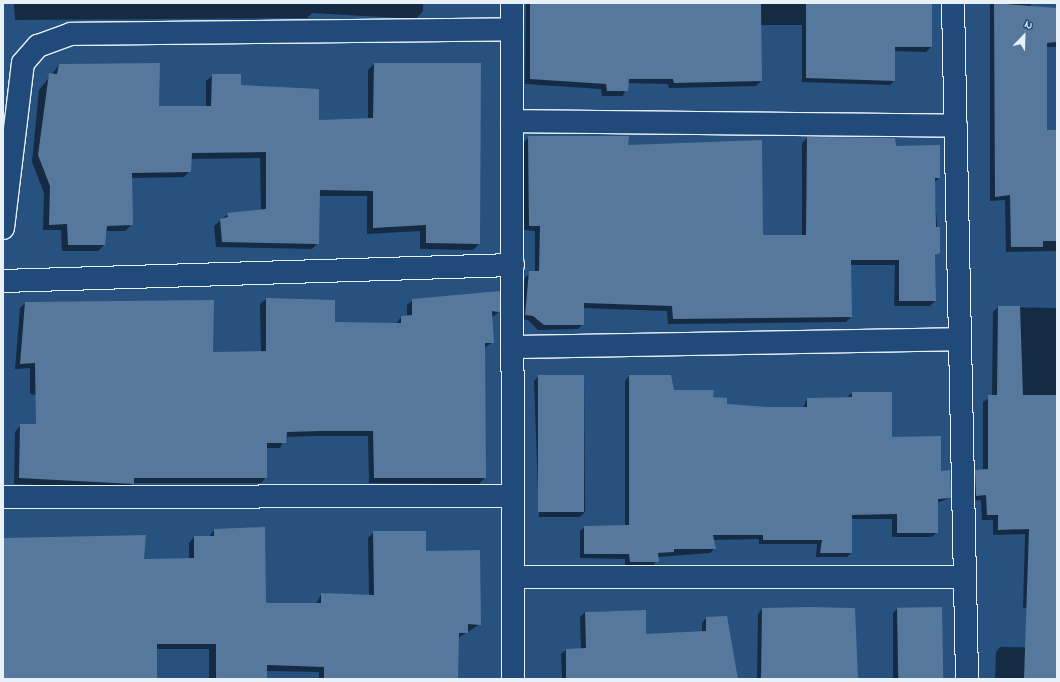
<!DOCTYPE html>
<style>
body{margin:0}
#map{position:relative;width:1060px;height:682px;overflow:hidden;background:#27517f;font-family:"Indie Flower",sans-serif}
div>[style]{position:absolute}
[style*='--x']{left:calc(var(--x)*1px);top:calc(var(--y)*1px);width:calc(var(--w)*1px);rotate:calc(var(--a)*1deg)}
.shadow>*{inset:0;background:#0007}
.building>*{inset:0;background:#57789d;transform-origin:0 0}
.roads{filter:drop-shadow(1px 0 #e8f1f8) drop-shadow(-1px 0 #e8f1f8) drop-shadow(0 1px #e8f1f8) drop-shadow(0 -1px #e8f1f8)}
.minor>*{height:22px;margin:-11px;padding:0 11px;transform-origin:11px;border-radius:11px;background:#1f4a7a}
span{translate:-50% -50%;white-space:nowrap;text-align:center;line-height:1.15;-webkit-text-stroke:4px #1f4a7a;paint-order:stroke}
.frame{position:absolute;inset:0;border:4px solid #e8f1f8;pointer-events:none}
.north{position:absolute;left:1004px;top:16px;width:40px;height:40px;-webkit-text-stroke:3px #1f4a7a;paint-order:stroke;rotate:23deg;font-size:11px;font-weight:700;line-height:16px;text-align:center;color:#e8f1f8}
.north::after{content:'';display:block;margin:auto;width:14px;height:18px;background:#e8f1f8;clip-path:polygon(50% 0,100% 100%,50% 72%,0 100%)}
</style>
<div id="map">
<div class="shadow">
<div style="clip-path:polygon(14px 3px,423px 3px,423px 11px,416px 19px,312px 13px,307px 18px,15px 20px)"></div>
<div style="clip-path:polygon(526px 3px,931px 3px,931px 47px,926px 52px,894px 51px,894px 81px,890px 85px,802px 82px,802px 25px,760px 25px,761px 81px,756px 86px,669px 88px,668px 84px,628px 83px,623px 96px,602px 96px,601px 89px,525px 84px)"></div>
<div style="clip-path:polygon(990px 3px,1031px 3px,1031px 9px,1057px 9px,1057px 47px,1046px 47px,1046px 130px,1057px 130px,1057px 251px,1006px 252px,1005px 200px,990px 201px)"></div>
<div style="clip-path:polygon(374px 64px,480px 64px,479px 244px,473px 250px,420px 249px,420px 231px,367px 234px,367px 196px,319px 196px,318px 243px,312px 249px,216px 247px,214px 226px,228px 214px,261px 210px,260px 158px,191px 159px,190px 171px,184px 177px,131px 178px,132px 224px,125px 231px,106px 231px,104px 245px,98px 251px,62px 251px,61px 230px,43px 230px,44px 193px,32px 162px,39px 90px,59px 65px,158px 107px,206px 107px,206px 81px,213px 75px,318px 121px,368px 120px,368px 70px)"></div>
<div style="clip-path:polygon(529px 137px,626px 146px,762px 236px,802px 236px,802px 143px,807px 138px,895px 147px,939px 178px,934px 183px,939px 252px,934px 257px,935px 301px,930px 306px,894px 306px,895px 265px,850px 265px,851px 317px,846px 322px,668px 324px,667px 311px,583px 308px,583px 324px,578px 329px,538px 330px,528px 320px,520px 319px,525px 277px,535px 272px,535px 231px,524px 230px,524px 142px)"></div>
<div style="clip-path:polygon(266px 299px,334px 323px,396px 324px,401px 317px,407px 316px,407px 305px,413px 300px,499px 312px,492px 317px,493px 342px,484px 348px,485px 478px,479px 484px,369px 483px,368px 436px,314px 436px,285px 437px,280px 448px,266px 448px,266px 477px,261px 483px,133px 483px,127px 489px,14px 484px,15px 432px,20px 426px,118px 427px,119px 406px,30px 394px,30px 368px,15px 369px,20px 308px,25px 303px,212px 353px,261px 352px,260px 304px)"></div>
<div style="clip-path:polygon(998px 307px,1057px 308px,1057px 608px,1023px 608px,1025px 534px,993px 535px,993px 520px,982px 520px,981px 500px,971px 501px,970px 476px,983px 470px,983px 402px,992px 396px,993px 312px)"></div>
<div style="clip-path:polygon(539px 376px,584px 376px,585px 512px,580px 517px,539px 517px,534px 381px)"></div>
<div style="clip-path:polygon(629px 376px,673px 391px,712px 398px,726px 405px,766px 408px,803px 408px,807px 399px,847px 397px,852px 393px,891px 393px,891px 438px,940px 472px,950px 498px,937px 503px,937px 532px,932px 537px,892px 537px,892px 519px,851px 519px,851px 553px,847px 557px,816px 557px,817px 544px,759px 544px,759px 539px,713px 540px,714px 549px,710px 553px,657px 557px,653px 567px,625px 567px,625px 559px,580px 558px,580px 531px,585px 527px,625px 526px,625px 381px)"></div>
<div style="clip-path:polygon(214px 530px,265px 604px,316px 604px,321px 594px,369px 596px,368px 538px,374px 532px,426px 552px,480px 624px,458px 638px,457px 679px,319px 679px,319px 672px,266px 671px,266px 679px,209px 679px,209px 649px,156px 649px,154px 679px,3px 679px,3px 538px,142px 560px,189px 559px,189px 543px,194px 537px,209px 537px)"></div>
<div style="clip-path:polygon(762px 609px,857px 679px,757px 679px,758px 614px)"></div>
<div style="clip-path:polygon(897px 609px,941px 679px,893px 679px,893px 613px)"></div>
<div style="clip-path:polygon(645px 611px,645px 635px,702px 633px,702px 623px,706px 618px,737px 679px,534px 679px,562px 678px,561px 654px,566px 650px,581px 649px,580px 617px,585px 612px)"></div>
<div style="clip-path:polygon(1000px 647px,1057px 648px,1057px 679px,995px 679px,996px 652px)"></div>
</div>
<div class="building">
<div style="clip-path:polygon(530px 3px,761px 3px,762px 81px,674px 83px,673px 79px,629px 79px,628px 91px,607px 91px,606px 84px,530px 79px)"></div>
<div style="clip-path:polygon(806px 3px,932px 3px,932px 47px,895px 47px,895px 81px,806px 78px)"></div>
<div style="clip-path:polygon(994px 3px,1057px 8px,1057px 42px,1047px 43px,1047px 130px,1057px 130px,1057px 241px,1043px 241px,1043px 247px,1011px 247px,1010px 195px,995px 197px)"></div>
<div style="clip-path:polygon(160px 63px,159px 106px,211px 106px,212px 74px,241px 74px,241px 85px,319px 89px,319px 120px,373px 118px,374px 63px,481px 63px,480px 244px,426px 243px,426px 225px,373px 228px,373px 191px,320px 190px,319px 244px,222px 242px,220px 219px,228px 217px,227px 213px,266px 209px,266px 152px,192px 153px,191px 172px,132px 173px,133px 225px,107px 226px,105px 245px,68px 245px,67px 224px,49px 225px,50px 186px,38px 155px,49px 73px,57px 74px,59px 64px)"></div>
<div style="clip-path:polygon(528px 136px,629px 136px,628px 145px,762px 140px,763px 235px,806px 235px,807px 137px,895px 138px,896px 146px,940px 145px,940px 178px,935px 178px,936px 227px,940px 227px,940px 253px,935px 255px,936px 301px,899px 301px,899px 260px,851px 260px,852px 317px,673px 319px,672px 306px,584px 303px,584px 325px,544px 325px,533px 316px,525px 315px,529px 271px,539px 271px,540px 226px,529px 226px)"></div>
<div style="clip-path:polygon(500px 291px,500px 312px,492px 311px,494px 343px,485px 343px,486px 478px,374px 478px,373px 431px,320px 431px,287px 432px,286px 443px,267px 443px,267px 478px,134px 478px,134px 484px,19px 478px,20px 424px,36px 424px,35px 363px,20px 364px,25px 302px,214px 300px,213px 352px,266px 351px,266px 298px,335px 300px,335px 322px,401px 323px,401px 316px,412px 315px,412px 299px)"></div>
<div style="clip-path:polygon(998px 306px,1020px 306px,1023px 395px,1057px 395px,1057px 679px,1024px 679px,1029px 529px,998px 530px,998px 515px,987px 515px,986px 495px,976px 496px,975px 470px,988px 469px,988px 395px,997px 395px)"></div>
<div style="left:538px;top:375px;width:46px;height:137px"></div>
<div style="clip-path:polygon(629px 375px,671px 375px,674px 390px,714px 390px,713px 397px,727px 398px,727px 404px,766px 407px,807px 407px,807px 398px,852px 397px,852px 392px,892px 392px,892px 437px,941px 436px,941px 471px,950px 470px,951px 498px,938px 499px,938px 533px,897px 533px,897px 514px,852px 515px,852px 553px,820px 553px,822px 540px,763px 540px,763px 535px,713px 535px,716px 549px,674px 549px,674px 552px,658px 553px,659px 562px,630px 562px,629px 554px,584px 554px,584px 526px,629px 525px)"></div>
<div style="clip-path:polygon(265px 527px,266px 603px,321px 603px,321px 593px,374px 595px,373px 531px,426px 531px,426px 551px,480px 550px,481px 625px,468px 624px,468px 633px,459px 633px,458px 679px,324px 679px,324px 667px,267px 665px,267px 679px,216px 679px,216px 644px,157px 644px,157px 678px,3px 679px,3px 538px,146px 535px,144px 559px,194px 558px,194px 536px,214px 536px,214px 529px)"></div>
<div style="clip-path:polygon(809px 607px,855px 608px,858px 679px,761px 679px,762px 608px)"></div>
<div style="left:942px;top:607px;width:72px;height:45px;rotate:89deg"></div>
<div style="clip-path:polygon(646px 610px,646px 634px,706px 631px,706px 617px,727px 616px,738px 679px,566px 679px,566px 649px,586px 648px,585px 612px)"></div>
</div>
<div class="roads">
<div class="minor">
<div style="--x:512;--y:3;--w:676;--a:89.92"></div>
<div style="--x:953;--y:3;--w:676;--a:88.81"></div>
<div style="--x:512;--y:121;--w:444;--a:0.6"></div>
<div style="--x:3;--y:228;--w:166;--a:-83.1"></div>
<div style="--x:23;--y:63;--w:23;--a:-49"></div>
<div style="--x:38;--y:46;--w:35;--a:-20"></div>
<div style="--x:71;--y:34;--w:441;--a:-0.6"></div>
<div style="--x:3;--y:281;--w:510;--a:-1.8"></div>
<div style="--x:513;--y:347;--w:447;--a:-1"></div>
<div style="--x:3;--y:497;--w:510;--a:-0.11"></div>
<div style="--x:513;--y:577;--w:452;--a:0"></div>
</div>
</div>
<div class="frame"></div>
<div class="north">N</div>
</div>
